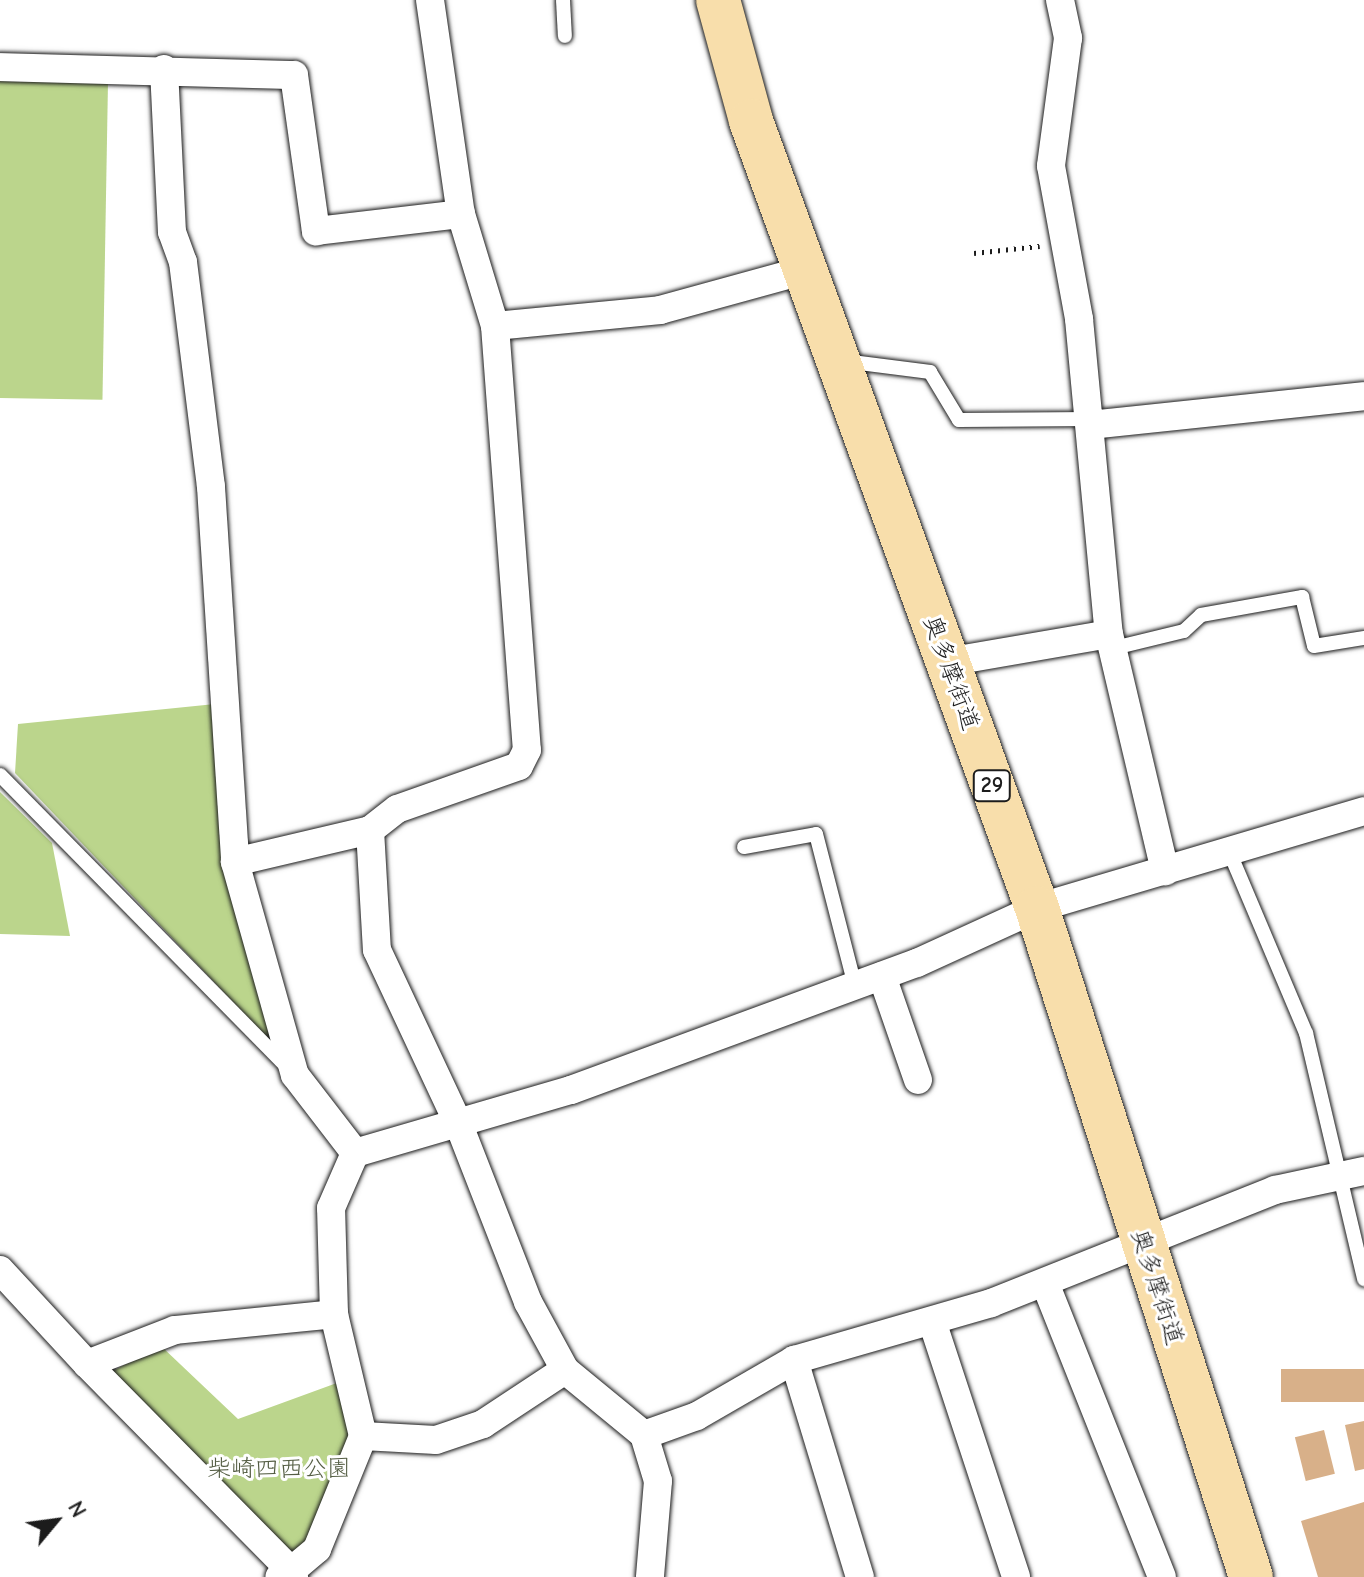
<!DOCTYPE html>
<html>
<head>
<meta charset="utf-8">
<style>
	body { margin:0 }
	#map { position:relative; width:1364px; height:1577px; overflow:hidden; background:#fff; font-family:"Comic Neue","Klee One",sans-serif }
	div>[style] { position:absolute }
	.green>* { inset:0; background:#bbd58c; transform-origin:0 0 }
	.building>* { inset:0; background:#d8b089; transform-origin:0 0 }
	.path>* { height:5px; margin-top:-2.5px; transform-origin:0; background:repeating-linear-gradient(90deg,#1c1c1c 0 2px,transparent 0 8px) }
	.roads { filter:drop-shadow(0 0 2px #1c1c1c) drop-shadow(0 0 2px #1c1c1c) }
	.service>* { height:14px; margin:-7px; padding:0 7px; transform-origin:7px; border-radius:7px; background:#fff }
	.minor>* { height:28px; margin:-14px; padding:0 14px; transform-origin:14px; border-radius:14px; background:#fff }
	.primary>* { height:44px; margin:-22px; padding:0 22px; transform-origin:22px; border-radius:22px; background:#f8deab }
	span { translate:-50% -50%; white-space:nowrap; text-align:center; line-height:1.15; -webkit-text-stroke:6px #fff; paint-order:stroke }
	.shield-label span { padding:2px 6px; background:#fff; border:2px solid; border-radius:6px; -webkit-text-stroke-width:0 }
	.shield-label { font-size:22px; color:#1c1c1c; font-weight:700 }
	.street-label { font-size:24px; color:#1c1c1c }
	.park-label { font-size:24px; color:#545d43 }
	.north { position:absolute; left:16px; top:1481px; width:80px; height:80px; -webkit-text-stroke:6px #fff; paint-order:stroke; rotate:61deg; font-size:22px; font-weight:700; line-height:32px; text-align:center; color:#1c1c1c }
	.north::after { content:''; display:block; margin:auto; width:28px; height:36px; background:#1c1c1c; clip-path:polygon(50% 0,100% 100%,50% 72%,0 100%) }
</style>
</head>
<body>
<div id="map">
	<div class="green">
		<div style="left:0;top:81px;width:108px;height:317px;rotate:1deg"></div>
		<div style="clip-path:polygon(215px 704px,275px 1046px,15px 773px,18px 724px)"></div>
		<div style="clip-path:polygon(0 792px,52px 843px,70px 936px,0 934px)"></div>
		<div style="clip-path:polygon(161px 1346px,238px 1419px,345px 1380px,359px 1428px,312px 1543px,283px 1559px,103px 1376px)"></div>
	</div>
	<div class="building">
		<div style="left:1364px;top:1369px;width:33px;height:83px;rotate:90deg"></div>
		<div style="clip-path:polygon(1364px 1421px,1364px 1469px,1355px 1471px,1345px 1425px)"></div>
		<div style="left:1324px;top:1430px;width:45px;height:30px;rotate:76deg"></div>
		<div style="clip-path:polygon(1364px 1502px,1364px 1577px,1318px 1577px,1301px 1521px)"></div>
	</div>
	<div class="path">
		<div style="left:974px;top:253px;width:66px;rotate:-6.1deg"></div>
	</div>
	<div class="roads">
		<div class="service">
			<div style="left:563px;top:0;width:36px;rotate:87deg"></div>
			<div style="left:844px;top:361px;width:87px;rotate:7.3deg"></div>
			<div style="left:930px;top:372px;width:56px;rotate:58.9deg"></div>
			<div style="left:959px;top:420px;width:132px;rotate:-0.4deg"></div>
			<div style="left:1114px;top:648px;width:72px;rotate:-13.7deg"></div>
			<div style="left:1184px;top:631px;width:23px;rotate:-43deg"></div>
			<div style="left:1201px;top:615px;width:103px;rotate:-10.1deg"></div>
			<div style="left:1302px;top:597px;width:50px;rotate:76.2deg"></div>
			<div style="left:1314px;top:646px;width:51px;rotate:-9.1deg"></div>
			<div style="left:0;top:775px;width:409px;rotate:45.5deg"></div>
			<div style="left:744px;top:847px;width:73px;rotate:-10.2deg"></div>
			<div style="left:816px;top:834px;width:157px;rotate:75.6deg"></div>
			<div style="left:1229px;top:851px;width:198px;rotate:67.1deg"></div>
			<div style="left:1306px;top:1033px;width:253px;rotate:76.7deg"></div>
		</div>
		<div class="minor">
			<div style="left:430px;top:0;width:216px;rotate:81.8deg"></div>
			<div style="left:461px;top:214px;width:117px;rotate:73.1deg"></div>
			<div style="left:495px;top:326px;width:425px;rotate:85.7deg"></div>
			<div style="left:527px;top:750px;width:18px;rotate:117deg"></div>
			<div style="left:519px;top:766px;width:129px;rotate:160.6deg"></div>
			<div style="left:397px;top:809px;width:34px;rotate:142deg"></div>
			<div style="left:370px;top:830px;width:120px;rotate:86.7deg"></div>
			<div style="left:377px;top:950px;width:193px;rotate:64.9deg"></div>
			<div style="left:459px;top:1125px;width:190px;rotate:68.7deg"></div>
			<div style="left:528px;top:1302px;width:77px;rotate:61.4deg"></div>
			<div style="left:565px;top:1370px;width:102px;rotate:39.4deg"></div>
			<div style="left:644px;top:1435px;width:48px;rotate:73.1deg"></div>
			<div style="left:658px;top:1481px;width:96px;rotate:94.8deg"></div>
			<div style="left:1060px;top:0;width:39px;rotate:78deg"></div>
			<div style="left:1068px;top:38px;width:129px;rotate:97.6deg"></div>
			<div style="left:1051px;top:166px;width:156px;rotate:79.6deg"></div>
			<div style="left:1079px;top:319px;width:316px;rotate:84.6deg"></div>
			<div style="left:1109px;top:634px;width:244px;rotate:76.7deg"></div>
			<div style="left:0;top:67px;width:294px;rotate:1.6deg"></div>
			<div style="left:294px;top:75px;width:158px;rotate:82deg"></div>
			<div style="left:316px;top:231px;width:146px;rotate:-6.7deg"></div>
			<div style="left:164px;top:69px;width:163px;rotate:87.2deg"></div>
			<div style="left:172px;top:232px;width:32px;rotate:70deg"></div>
			<div style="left:183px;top:262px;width:227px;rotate:82.9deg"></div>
			<div style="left:211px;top:487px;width:376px;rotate:86.3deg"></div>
			<div style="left:235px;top:862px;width:221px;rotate:74.3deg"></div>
			<div style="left:295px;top:1075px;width:98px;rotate:52.4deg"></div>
			<div style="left:495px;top:326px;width:166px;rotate:-5.5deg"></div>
			<div style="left:660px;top:310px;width:150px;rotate:-15.4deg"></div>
			<div style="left:1091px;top:420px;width:9px;rotate:27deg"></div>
			<div style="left:1099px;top:424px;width:266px;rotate:-6deg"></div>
			<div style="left:947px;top:662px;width:164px;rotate:-9.8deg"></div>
			<div style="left:235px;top:862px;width:139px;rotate:-13.3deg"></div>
			<div style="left:882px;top:976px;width:110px;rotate:70.9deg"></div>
			<div style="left:355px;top:1153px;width:225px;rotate:-16.3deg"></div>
			<div style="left:571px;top:1090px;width:369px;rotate:-20.2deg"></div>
			<div style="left:917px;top:963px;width:132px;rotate:-24.6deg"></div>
			<div style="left:1037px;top:908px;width:341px;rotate:-16.5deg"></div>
			<div style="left:0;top:1270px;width:128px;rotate:47.2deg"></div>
			<div style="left:87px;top:1364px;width:94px;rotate:-21.1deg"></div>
			<div style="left:175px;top:1330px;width:160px;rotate:-5.7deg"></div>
			<div style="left:1045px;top:1283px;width:316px;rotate:68.3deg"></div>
			<div style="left:932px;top:1321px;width:269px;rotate:71.8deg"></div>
			<div style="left:794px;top:1360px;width:227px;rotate:73.1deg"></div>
			<div style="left:87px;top:1364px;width:291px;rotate:45.4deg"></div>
			<div style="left:291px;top:1571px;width:13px;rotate:153deg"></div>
			<div style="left:644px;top:1435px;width:56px;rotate:-19.7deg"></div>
			<div style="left:697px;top:1416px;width:112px;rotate:-30deg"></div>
			<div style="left:794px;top:1360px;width:205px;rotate:-16.1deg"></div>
			<div style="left:991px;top:1303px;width:306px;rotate:-21.7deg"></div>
			<div style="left:1275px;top:1190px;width:91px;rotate:-12.1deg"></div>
			<div style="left:363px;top:1436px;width:73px;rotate:3.1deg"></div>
			<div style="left:436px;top:1440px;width:50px;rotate:-18.8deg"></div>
			<div style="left:483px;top:1424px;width:98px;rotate:-33.4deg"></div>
			<div style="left:294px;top:1577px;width:7px;rotate:-117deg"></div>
			<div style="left:291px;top:1571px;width:34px;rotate:-40deg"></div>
			<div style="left:317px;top:1549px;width:122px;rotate:-67.8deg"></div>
			<div style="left:363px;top:1436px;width:125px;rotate:-103.4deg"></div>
			<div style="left:334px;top:1314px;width:106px;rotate:-91.6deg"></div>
			<div style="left:331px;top:1208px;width:60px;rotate:-66.4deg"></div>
		</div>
		<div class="primary">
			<div style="left:718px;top:0;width:125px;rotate:74.7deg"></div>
			<div style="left:751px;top:121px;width:837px;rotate:70.03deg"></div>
			<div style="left:1037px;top:908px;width:702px;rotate:72.26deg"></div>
		</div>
	</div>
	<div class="shield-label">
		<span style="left:992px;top:786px">29</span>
	</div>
	<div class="street-label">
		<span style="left:951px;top:673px;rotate:70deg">奥多摩街道</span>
		<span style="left:1157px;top:1287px;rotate:72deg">奥多摩街道</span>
	</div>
	<div class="park-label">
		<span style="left:279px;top:1469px">柴崎四西公園</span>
	</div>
	<div class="north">N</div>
</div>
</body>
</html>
